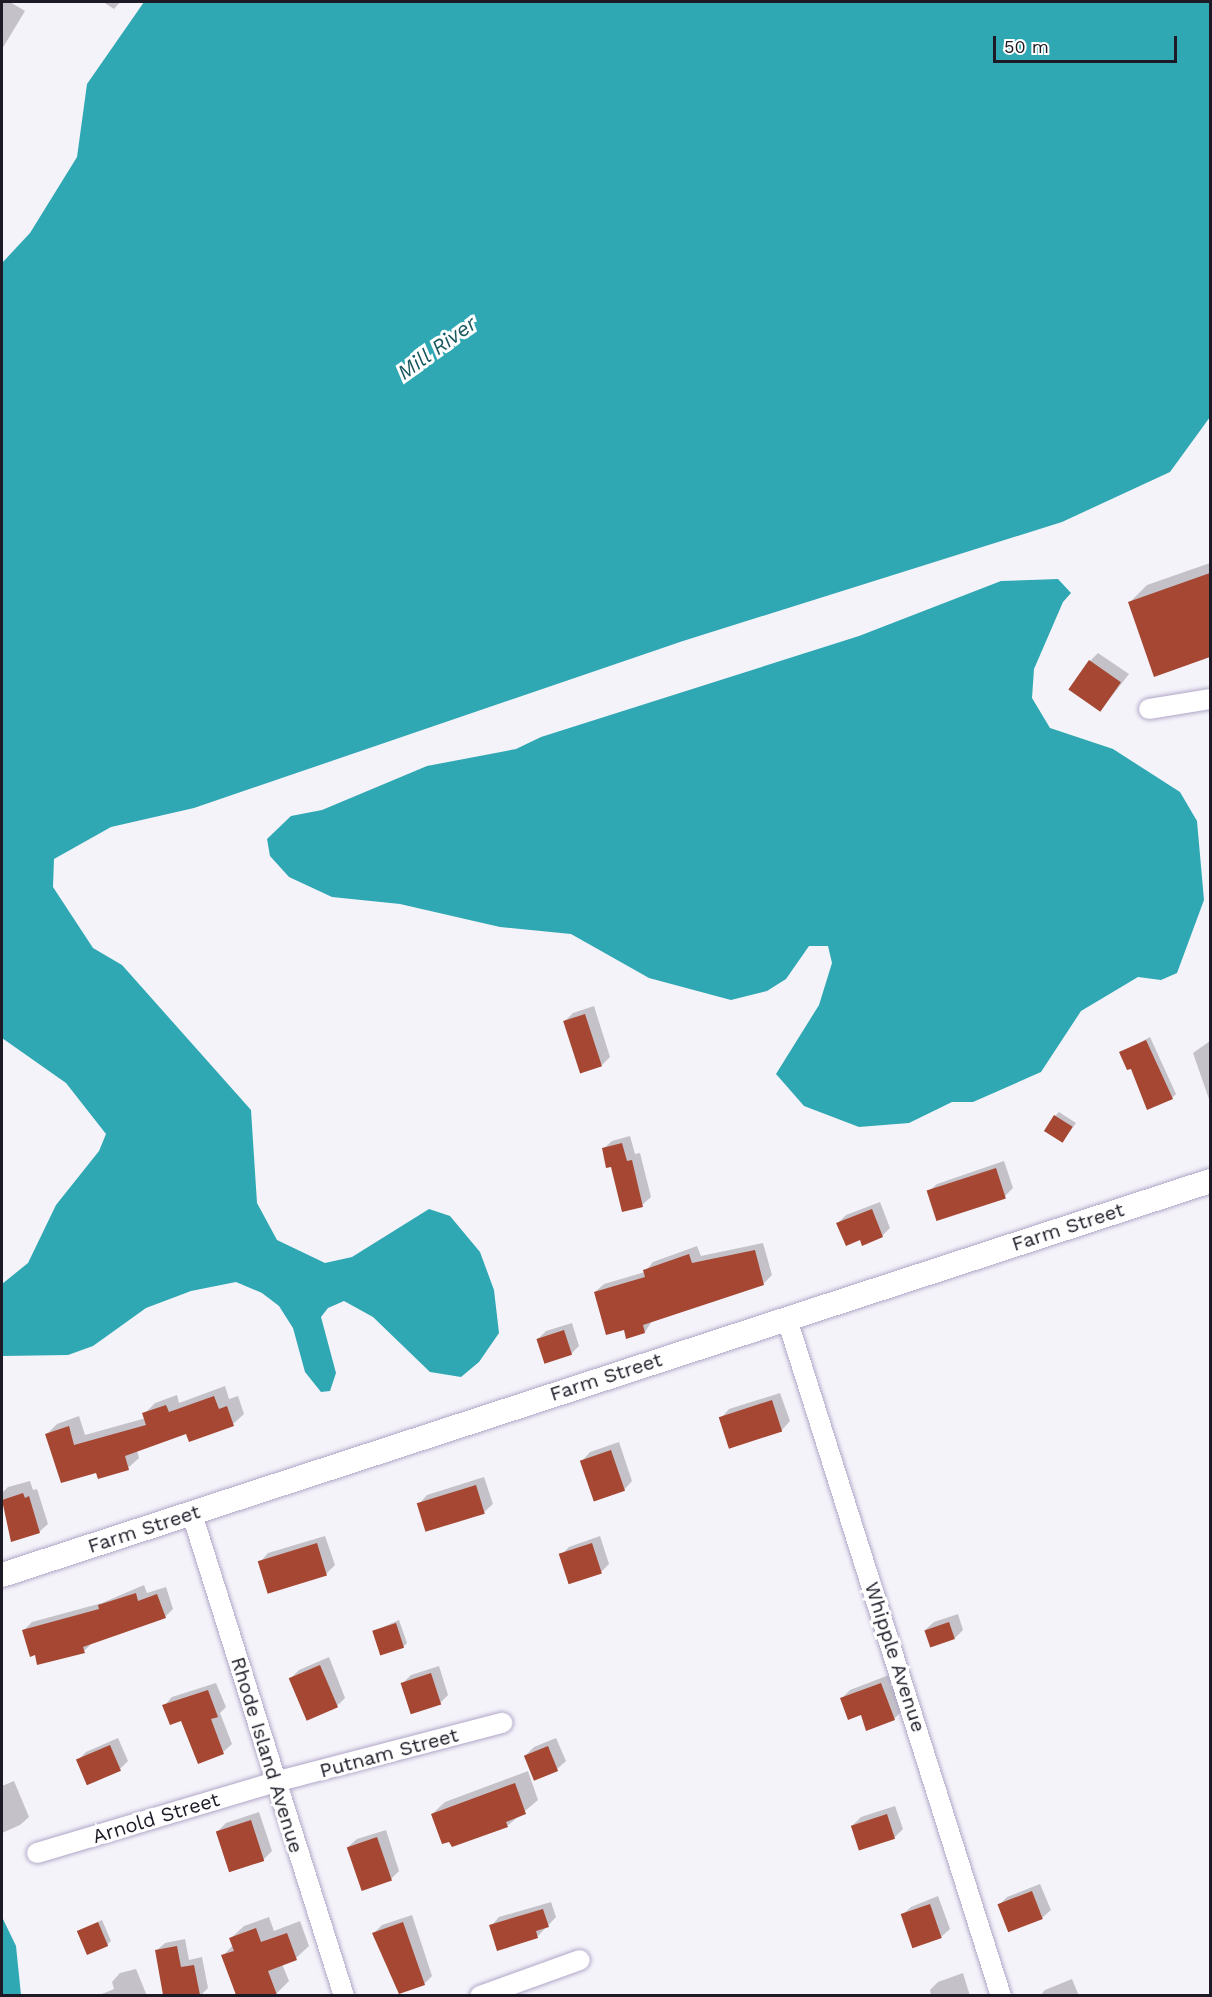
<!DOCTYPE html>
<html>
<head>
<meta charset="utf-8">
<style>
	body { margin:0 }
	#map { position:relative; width:1212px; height:1997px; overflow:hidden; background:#f5f3fa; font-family:"Work Sans",sans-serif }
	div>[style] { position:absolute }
	.water>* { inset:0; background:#2fa8b4 }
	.shadow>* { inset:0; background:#0003 }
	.building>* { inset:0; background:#a54732; transform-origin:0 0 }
	.roads { filter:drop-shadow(0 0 2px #b0a6c7) drop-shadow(0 0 2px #b0a6c7) }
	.minor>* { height:20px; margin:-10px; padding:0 10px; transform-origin:10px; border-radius:10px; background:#fff }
	.tertiary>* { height:24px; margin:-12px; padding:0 12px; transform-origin:12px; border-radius:12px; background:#fff }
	span { translate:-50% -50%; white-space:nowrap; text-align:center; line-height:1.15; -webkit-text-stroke:6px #fff; paint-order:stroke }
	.street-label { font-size:20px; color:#1d1925 }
	.water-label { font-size:21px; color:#17575e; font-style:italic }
	.frame { position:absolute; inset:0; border:3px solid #1d1925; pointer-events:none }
	.scale { position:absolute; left:993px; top:36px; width:184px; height:27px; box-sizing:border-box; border:3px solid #1d1925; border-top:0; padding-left:8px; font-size:18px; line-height:21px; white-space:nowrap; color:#1d1925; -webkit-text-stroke:4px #fff; paint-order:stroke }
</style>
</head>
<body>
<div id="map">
	<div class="water">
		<div style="clip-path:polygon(144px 2px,1210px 2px,1210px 417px,1170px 472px,1062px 522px,683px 641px,194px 808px,111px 827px,54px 859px,53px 887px,93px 948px,122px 965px,251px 1110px,257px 1203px,277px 1240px,325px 1263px,352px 1257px,429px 1209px,450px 1216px,480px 1252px,494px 1290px,499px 1333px,479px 1362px,461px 1377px,430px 1372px,373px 1317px,344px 1301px,328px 1308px,321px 1317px,336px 1373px,330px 1391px,321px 1392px,305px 1372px,293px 1328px,279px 1306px,262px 1293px,236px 1282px,191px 1291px,146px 1308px,93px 1346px,68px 1355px,2px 1356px,2px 1284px,28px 1263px,56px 1205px,99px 1151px,106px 1134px,66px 1083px,2px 1038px,2px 263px,30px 233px,77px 157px,87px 84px)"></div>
		<div style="clip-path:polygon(1058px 579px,1071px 593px,1063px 602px,1034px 669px,1032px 698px,1050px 728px,1113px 749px,1180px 792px,1197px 821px,1204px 900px,1177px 973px,1161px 980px,1138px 977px,1081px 1011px,1041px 1072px,973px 1102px,952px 1102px,909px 1123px,859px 1127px,804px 1106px,776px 1074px,819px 1005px,832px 963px,828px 946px,809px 946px,786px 979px,767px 991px,731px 1000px,649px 978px,571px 934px,500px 927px,400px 904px,332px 897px,289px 877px,270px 856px,267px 839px,291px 816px,322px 810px,427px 766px,516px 749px,541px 737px,859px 636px,1001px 581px)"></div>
		<div style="clip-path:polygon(2px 1917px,16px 1946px,21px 1995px,2px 1995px)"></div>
	</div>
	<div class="shadow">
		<div style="clip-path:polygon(2px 2px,10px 2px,25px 11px,2px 49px)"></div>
		<div style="clip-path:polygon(103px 2px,120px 2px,114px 9px)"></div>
		<div style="clip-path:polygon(1210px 563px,1210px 655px,1155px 675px,1130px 602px,1147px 585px)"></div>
		<div style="clip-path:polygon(1098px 653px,1129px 674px,1101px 710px,1090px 661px)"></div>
		<div style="clip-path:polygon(594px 1006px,610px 1057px,602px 1065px,564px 1022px,573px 1013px)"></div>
		<div style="clip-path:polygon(1150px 1037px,1176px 1094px,1172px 1098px,1132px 1067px,1121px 1053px)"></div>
		<div style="clip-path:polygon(1210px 1041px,1210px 1102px,1193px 1053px)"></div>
		<div style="clip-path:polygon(1059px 1112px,1076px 1123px,1063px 1141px,1055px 1116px)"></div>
		<div style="clip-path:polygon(630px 1136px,635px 1154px,640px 1153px,651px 1197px,642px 1205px,603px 1149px,612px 1141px)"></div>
		<div style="clip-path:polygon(1004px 1161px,1013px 1188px,1005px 1196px,928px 1192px,937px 1184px)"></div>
		<div style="clip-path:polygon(880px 1202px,890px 1228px,882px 1236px,861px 1238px,838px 1223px,846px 1215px)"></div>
		<div style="clip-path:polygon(763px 1243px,772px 1275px,763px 1284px,652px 1321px,645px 1332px,627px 1337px,625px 1328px,595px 1292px,604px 1284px,645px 1272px,653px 1262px,697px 1246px,701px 1256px)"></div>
		<div style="clip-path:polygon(572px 1323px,579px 1346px,571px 1354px,538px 1339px,546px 1331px)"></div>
		<div style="clip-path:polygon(225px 1386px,229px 1399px,238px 1396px,244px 1414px,233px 1424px,187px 1432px,137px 1450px,139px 1458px,128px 1468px,97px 1471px,47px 1434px,57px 1424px,79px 1416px,85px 1435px,146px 1418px,144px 1414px,155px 1403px,177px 1395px,179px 1403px)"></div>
		<div style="clip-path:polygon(780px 1393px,790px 1421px,782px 1430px,721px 1418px,729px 1409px)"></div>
		<div style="clip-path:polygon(619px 1442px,632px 1481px,624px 1490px,582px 1461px,590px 1452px)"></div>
		<div style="clip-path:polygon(484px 1477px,493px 1504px,484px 1512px,419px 1504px,427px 1495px)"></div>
		<div style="clip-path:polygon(30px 1481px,33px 1490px,37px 1489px,48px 1524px,39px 1532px,12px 1540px,2px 1493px,8px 1487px)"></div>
		<div style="clip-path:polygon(325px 1536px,335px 1565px,326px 1574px,260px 1562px,268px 1553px)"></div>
		<div style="clip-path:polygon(600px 1536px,609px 1564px,601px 1572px,561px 1555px,569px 1547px)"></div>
		<div style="clip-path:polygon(144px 1585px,147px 1593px,166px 1587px,173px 1609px,165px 1617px,93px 1642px,84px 1651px,36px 1653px,24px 1630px,32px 1622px,102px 1603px)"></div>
		<div style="clip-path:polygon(958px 1614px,963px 1630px,955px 1638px,925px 1630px,934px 1622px)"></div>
		<div style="clip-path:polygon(399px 1620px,407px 1643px,403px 1647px,374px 1631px)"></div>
		<div style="clip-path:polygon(329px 1657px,345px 1698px,337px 1706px,291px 1678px,299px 1670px)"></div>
		<div style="clip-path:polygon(439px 1666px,448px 1695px,440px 1703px,403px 1683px,411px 1675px)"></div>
		<div style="clip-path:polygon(889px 1675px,902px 1711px,894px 1719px,842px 1698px,850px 1690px)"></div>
		<div style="clip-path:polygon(216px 1683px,226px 1707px,220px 1713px,232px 1744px,223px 1752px,164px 1706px,172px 1697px)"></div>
		<div style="clip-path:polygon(118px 1738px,128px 1761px,120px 1769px,78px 1760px,86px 1752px)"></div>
		<div style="clip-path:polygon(556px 1738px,566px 1761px,557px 1769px,535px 1779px,525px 1756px,534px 1747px)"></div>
		<div style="clip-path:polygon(528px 1771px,538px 1800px,507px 1826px,432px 1814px,445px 1802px)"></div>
		<div style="clip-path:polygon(14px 1781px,29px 1817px,20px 1825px,2px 1833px,2px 1786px)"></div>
		<div style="clip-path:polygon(895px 1806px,903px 1829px,894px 1838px,853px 1825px,861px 1817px)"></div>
		<div style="clip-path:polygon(259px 1812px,272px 1851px,263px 1860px,218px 1831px,226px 1823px)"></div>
		<div style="clip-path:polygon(386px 1830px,399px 1871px,391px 1879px,348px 1847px,357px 1839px)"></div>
		<div style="clip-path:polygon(1040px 1884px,1051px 1910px,1042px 1918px,999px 1905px,1007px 1897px)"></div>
		<div style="clip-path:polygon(938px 1896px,950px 1929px,941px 1937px,902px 1915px,911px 1907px)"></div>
		<div style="clip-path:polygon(551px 1902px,556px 1917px,537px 1937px,491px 1926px,499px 1917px)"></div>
		<div style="clip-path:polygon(412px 1915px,432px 1976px,424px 1984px,374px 1933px,382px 1925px)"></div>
		<div style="clip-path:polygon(269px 1917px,274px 1931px,300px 1921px,309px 1946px,296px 1958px,282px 1964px,289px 1981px,276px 1994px,237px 1996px,223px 1956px,233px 1945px,231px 1938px,244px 1926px)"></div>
		<div style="clip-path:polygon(102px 1920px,111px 1941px,107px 1945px,79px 1931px)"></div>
		<div style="clip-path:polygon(185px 1939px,189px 1960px,202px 1957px,208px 1988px,200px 1996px,164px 1996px,156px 1951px,165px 1943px)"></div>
		<div style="clip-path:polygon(136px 1969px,147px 1996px,97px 1996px,114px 1989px,112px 1982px,120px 1973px)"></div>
		<div style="clip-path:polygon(963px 1973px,970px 1996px,931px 1996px,930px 1990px,938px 1982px)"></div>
		<div style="clip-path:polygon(1072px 1979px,1079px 1996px,1040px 1996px,1045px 1990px)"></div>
	</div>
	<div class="building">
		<div style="clip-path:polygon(1210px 573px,1210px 657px,1154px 677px,1128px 602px)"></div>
		<div style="left:1089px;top:660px;width:39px;height:36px;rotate:35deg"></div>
		<div style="left:585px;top:1014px;width:55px;height:23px;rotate:72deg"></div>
		<div style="clip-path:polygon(1146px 1040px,1173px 1099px,1147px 1110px,1131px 1069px,1127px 1070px,1119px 1052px)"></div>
		<div style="left:1054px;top:1115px;width:22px;height:19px;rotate:32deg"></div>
		<div style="clip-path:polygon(622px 1143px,627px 1161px,632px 1160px,643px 1207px,622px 1212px,611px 1167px,606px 1168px,602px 1148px)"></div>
		<div style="left:996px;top:1168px;width:32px;height:73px;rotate:72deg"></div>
		<div style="clip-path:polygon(872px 1209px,883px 1237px,862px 1246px,860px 1240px,846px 1246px,836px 1223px)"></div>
		<div style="clip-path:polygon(755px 1250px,764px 1285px,643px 1325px,645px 1333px,626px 1339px,624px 1330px,606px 1335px,594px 1292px,645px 1277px,643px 1270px,689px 1254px,692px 1263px)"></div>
		<div style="left:564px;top:1330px;width:26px;height:29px;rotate:72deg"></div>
		<div style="clip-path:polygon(214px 1396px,219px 1409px,227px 1406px,234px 1426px,189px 1442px,186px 1434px,125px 1456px,129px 1470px,98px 1479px,96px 1473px,61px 1483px,45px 1434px,69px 1426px,74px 1445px,146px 1425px,142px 1413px,166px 1405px,169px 1412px)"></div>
		<div style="left:772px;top:1400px;width:33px;height:56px;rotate:72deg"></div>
		<div style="left:611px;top:1450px;width:43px;height:33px;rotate:71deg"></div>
		<div style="left:476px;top:1485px;width:30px;height:62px;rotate:73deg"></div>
		<div style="clip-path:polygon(23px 1493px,25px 1498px,29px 1496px,40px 1533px,11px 1542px,2px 1500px)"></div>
		<div style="left:317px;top:1543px;width:34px;height:62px;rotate:73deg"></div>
		<div style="left:592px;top:1543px;width:32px;height:35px;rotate:72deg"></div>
		<div style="clip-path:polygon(136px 1593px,138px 1601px,157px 1594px,166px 1618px,83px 1647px,85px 1653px,37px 1665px,35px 1655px,30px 1657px,22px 1630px,99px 1609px,98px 1605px)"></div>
		<div style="left:949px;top:1622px;width:18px;height:26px;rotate:71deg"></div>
		<div style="left:396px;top:1623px;width:26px;height:25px;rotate:72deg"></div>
		<div style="left:320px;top:1665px;width:46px;height:34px;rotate:67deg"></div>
		<div style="left:431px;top:1673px;width:33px;height:32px;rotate:72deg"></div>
		<div style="clip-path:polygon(881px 1683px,895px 1720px,866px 1731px,861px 1715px,848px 1720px,840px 1698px)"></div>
		<div style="clip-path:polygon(208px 1690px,218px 1717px,211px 1719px,224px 1754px,198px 1764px,181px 1721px,170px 1725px,162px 1705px)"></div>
		<div style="left:110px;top:1745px;width:28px;height:37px;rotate:67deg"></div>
		<div style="left:548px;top:1746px;width:27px;height:26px;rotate:68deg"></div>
		<div style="clip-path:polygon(515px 1783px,526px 1814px,506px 1822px,508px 1827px,452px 1847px,449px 1842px,442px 1844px,431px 1814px)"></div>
		<div style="left:887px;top:1814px;width:26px;height:38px;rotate:72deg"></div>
		<div style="left:251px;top:1820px;width:43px;height:37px;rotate:72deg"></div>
		<div style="left:377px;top:1837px;width:46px;height:32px;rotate:71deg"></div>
		<div style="left:1032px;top:1891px;width:30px;height:37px;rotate:69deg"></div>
		<div style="left:930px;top:1904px;width:36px;height:31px;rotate:71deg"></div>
		<div style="clip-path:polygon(543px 1909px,549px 1927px,536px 1931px,538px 1938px,497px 1951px,489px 1925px)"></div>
		<div style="left:98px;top:1922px;width:26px;height:23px;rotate:67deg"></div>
		<div style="clip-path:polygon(403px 1922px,425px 1985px,399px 1994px,372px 1933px)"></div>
		<div style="clip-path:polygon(256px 1928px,261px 1942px,287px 1933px,297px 1960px,268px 1971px,277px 1995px,236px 1995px,221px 1955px,234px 1951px,229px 1938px)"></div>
		<div style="clip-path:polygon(177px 1946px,181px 1967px,194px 1965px,200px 1995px,163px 1995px,155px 1950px)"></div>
	</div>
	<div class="roads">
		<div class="minor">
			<div style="left:1149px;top:709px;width:62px;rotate:-9.3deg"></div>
			<div style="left:787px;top:1319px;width:710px;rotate:72.46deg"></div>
			<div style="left:192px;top:1514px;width:505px;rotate:72.5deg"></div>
			<div style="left:37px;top:1853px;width:248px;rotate:-16.6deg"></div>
			<div style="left:275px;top:1782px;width:235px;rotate:-14.6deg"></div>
			<div style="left:480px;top:1996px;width:106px;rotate:-19.8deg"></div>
		</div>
		<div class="tertiary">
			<div style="left:2px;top:1575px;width:1271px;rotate:-18.06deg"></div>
		</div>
	</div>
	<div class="street-label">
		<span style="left:1068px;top:1227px;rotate:-18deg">Farm Street</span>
		<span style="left:606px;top:1377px;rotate:-18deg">Farm Street</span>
		<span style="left:144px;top:1529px;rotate:-18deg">Farm Street</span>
		<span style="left:895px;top:1657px;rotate:72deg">Whipple Avenue</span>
		<span style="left:389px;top:1753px;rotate:-15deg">Putnam Street</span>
		<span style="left:267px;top:1755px;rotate:73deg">Rhode Island Avenue</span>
		<span style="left:156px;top:1818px;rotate:-17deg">Arnold Street</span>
	</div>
	<div class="water-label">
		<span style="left:437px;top:348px;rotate:-36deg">Mill River</span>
	</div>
	<div class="frame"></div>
	<div class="scale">50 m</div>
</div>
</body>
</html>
